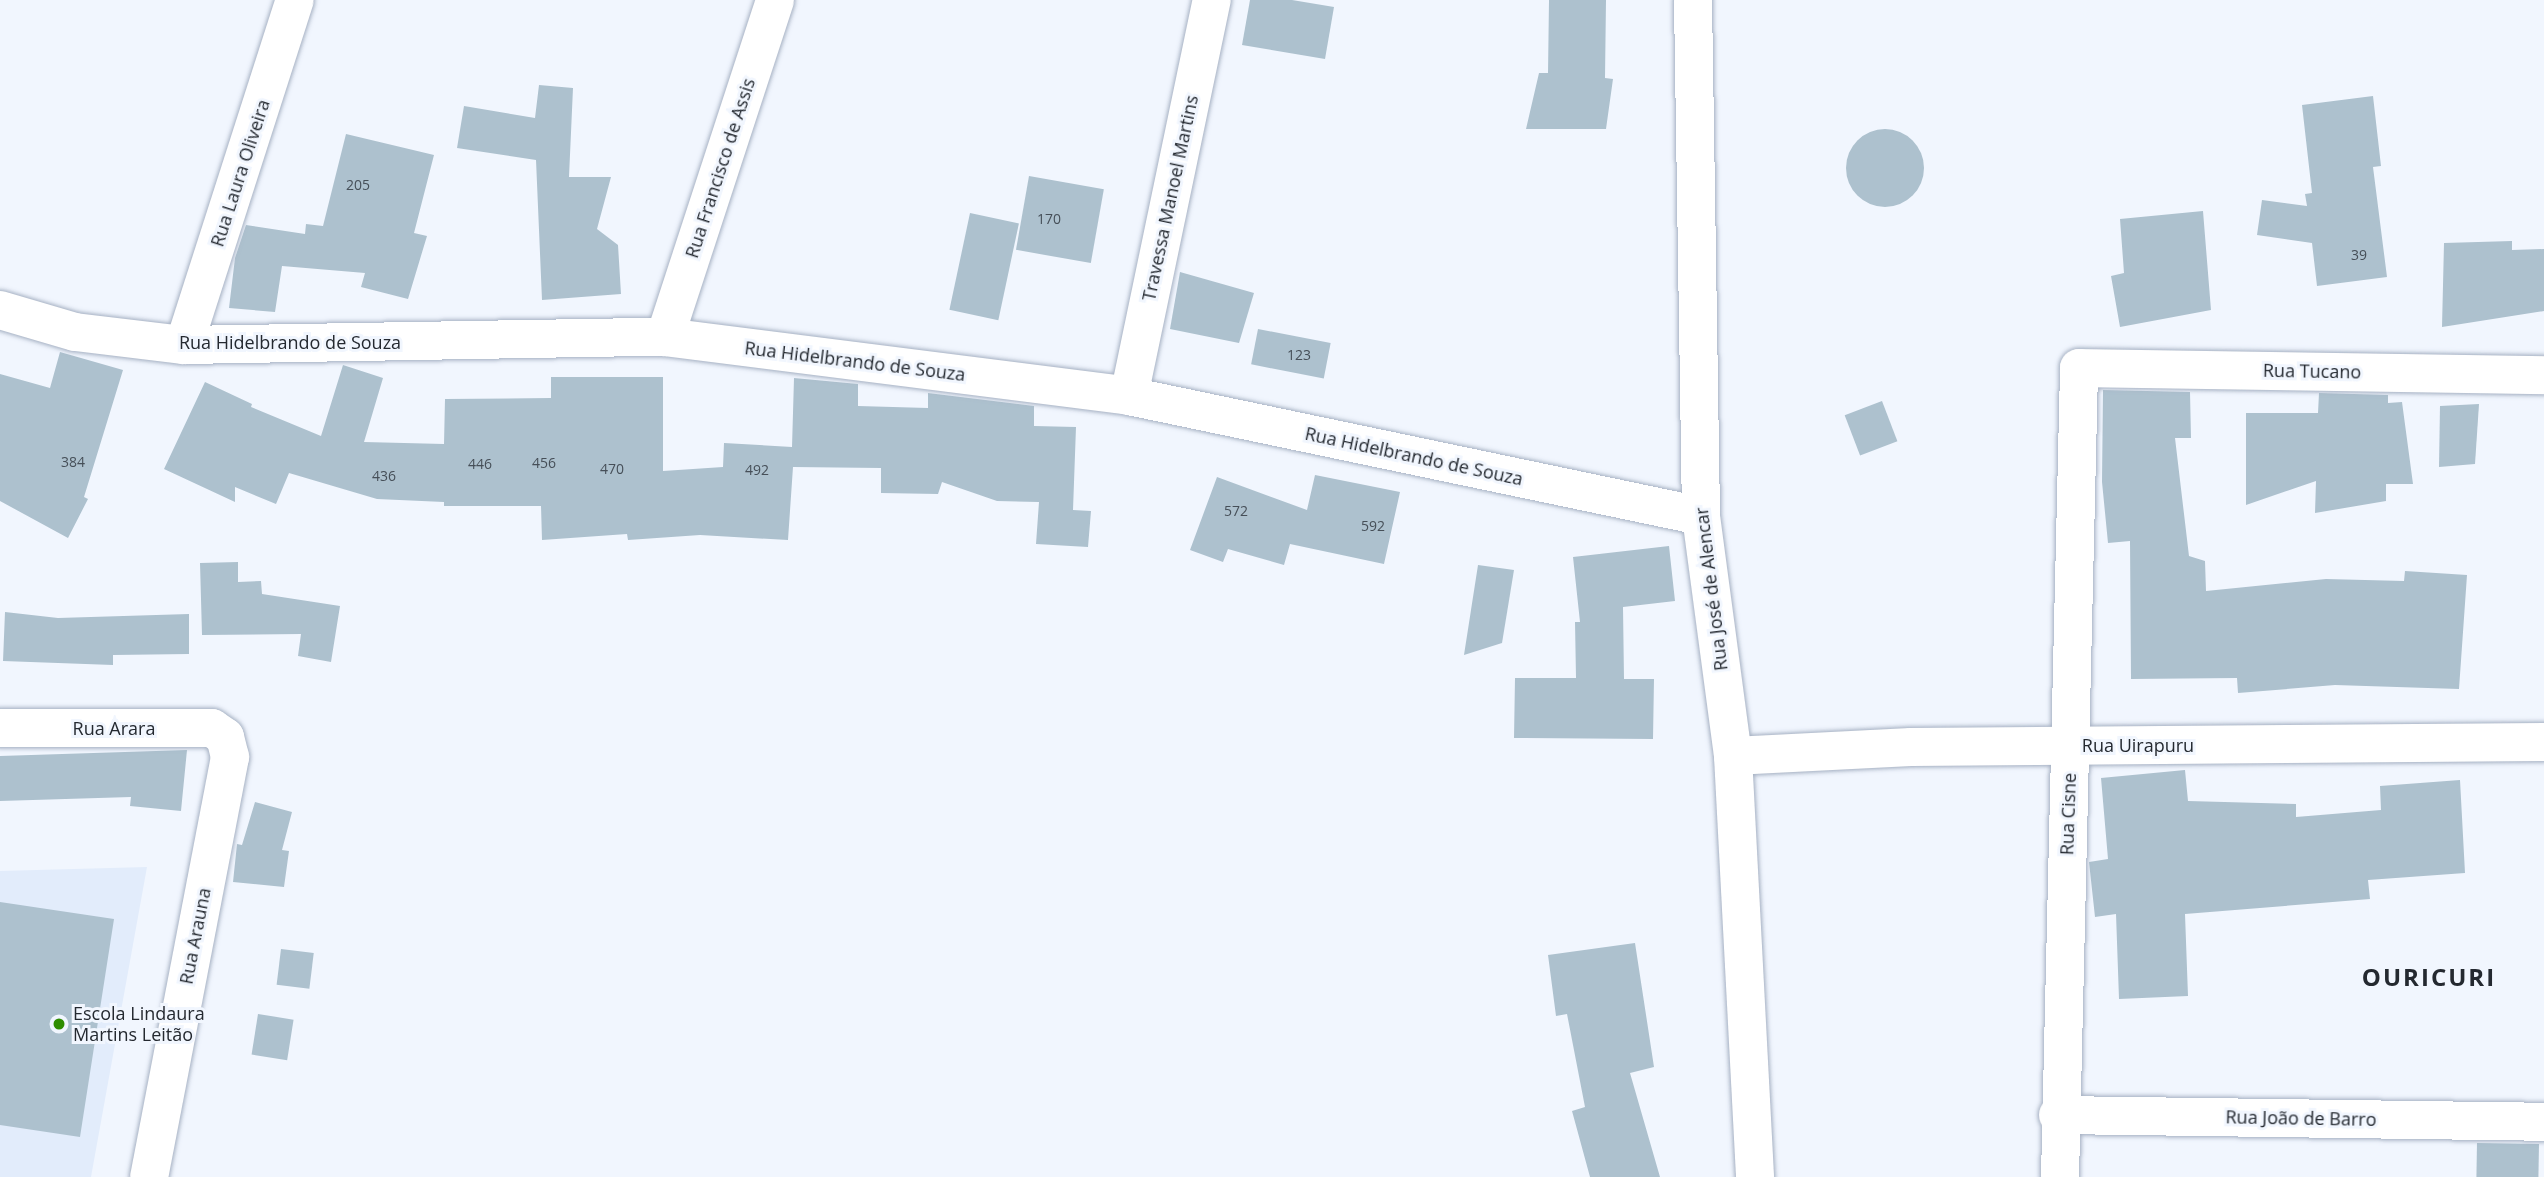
<!DOCTYPE html>
<html>
<head>
<meta charset="utf-8">
<style>
	body { margin:0 }
	#map { position:relative; width:2544px; height:1177px; overflow:hidden; background:#f1f6fe; font-family:"Open Sans",sans-serif }
	div>[style] { position:absolute }
	.built>* { inset:0; background:#e2ecfb }
	.building>* { inset:0; background:#adc1ce; transform-origin:0 0 }
	.round { border-radius:50% }
	.roads { filter:drop-shadow(0 0 2px #a6b1c3) drop-shadow(0 0 2px #a6b1c3) }
	.minor>* { height:38px; margin:-19px; padding:0 19px; transform-origin:19px; border-radius:19px; background:#fff }
	.dots>* { width:19px; height:19px; translate:-50% -50%; box-sizing:border-box; border:4px solid #f1f6fe; border-radius:50% }
	span { translate:-50% -50%; white-space:nowrap; text-align:center; line-height:1.15; -webkit-text-stroke:6px #f1f6fe; paint-order:stroke }
	.number-label { font-size:14px; color:#464f58 }
	.number-label span { -webkit-text-stroke-width:0 }
	.street-label { font-size:18px; color:#242930 }
	.poi-label { font-size:18px; color:#242930 }
	.left { translate:0 -50%; text-align:left }
	.district-label { font-size:24px; color:#242930; font-weight:700; letter-spacing:2px }
</style>
</head>
<body>
<div id="map">
	<div class="built">
		<div style="clip-path:polygon(147px 867px,91px 1177px,0 1177px,0 871px)"></div>
	</div>
	<div class="building">
		<div style="clip-path:polygon(1250px 0,1292px 0,1334px 7px,1325px 59px,1242px 45px)"></div>
		<div style="clip-path:polygon(1549px 0,1606px 0,1605px 78px,1613px 79px,1606px 129px,1526px 129px,1539px 73px,1548px 73px)"></div>
		<div style="clip-path:polygon(539px 85px,573px 88px,569px 177px,611px 177px,597px 229px,618px 245px,621px 294px,542px 300px,536px 160px,457px 148px,464px 106px,535px 118px)"></div>
		<div style="clip-path:polygon(2373px 96px,2381px 166px,2373px 167px,2387px 277px,2317px 286px,2312px 243px,2257px 235px,2262px 200px,2307px 206px,2305px 194px,2312px 193px,2302px 105px)"></div>
		<div class="round" style="left:1846px;top:129px;width:78px;height:78px"></div>
		<div style="clip-path:polygon(346px 134px,434px 155px,414px 233px,427px 236px,408px 299px,361px 287px,365px 273px,282px 266px,275px 312px,229px 308px,235px 258px,246px 225px,305px 234px,306px 224px,323px 226px)"></div>
		<div style="left:1029px;top:176px;width:76px;height:75px;rotate:10deg"></div>
		<div style="clip-path:polygon(2203px 211px,2211px 310px,2120px 327px,2111px 276px,2124px 273px,2120px 219px)"></div>
		<div style="left:970px;top:213px;width:50px;height:99px;rotate:12deg"></div>
		<div style="clip-path:polygon(2512px 241px,2512px 250px,2544px 249px,2544px 311px,2442px 327px,2444px 243px)"></div>
		<div style="clip-path:polygon(1180px 272px,1254px 293px,1239px 343px,1170px 329px)"></div>
		<div style="left:1258px;top:329px;width:74px;height:36px;rotate:11deg"></div>
		<div style="clip-path:polygon(60px 352px,123px 370px,84px 497px,88px 499px,68px 538px,0 501px,0 374px,50px 388px)"></div>
		<div style="clip-path:polygon(343px 365px,383px 378px,364px 442px,444px 444px,445px 399px,551px 398px,551px 377px,663px 377px,663px 471px,723px 467px,724px 443px,792px 447px,794px 378px,858px 384px,858px 406px,928px 408px,928px 393px,1034px 406px,1034px 426px,1076px 427px,1073px 510px,1091px 511px,1088px 547px,1036px 544px,1039px 502px,997px 501px,942px 482px,938px 494px,881px 493px,881px 468px,793px 467px,788px 540px,700px 535px,628px 540px,627px 534px,542px 540px,541px 506px,444px 506px,444px 502px,377px 499px,289px 473px,276px 504px,235px 487px,235px 502px,164px 469px,205px 382px,252px 404px,251px 407px,321px 436px)"></div>
		<div style="clip-path:polygon(2103px 390px,2190px 392px,2191px 438px,2175px 438px,2189px 556px,2205px 561px,2206px 591px,2326px 579px,2404px 581px,2405px 571px,2467px 575px,2459px 689px,2335px 685px,2238px 693px,2237px 678px,2131px 679px,2130px 541px,2108px 543px,2102px 482px)"></div>
		<div style="clip-path:polygon(2319px 393px,2388px 395px,2388px 403px,2402px 402px,2413px 484px,2386px 484px,2386px 501px,2315px 513px,2316px 481px,2246px 505px,2246px 413px,2318px 413px)"></div>
		<div style="left:1882px;top:401px;width:43px;height:40px;rotate:69deg"></div>
		<div style="clip-path:polygon(2479px 404px,2475px 464px,2439px 467px,2440px 406px)"></div>
		<div style="clip-path:polygon(1315px 475px,1400px 492px,1384px 564px,1290px 544px,1284px 565px,1228px 549px,1223px 562px,1190px 550px,1217px 477px,1307px 510px)"></div>
		<div style="clip-path:polygon(1669px 546px,1675px 601px,1623px 607px,1624px 679px,1654px 679px,1653px 739px,1514px 738px,1515px 678px,1576px 678px,1575px 622px,1580px 622px,1573px 557px)"></div>
		<div style="clip-path:polygon(238px 562px,238px 582px,261px 581px,262px 594px,340px 606px,331px 662px,298px 656px,301px 634px,202px 635px,200px 563px)"></div>
		<div style="clip-path:polygon(1478px 565px,1514px 570px,1502px 643px,1464px 655px)"></div>
		<div style="clip-path:polygon(5px 612px,58px 618px,189px 614px,189px 654px,113px 655px,113px 665px,3px 661px)"></div>
		<div style="clip-path:polygon(187px 750px,181px 811px,130px 806px,131px 797px,0 801px,0 756px)"></div>
		<div style="clip-path:polygon(2185px 770px,2188px 801px,2296px 804px,2296px 817px,2381px 810px,2380px 786px,2460px 780px,2465px 873px,2368px 880px,2370px 899px,2185px 914px,2188px 996px,2119px 999px,2116px 914px,2095px 917px,2089px 862px,2108px 859px,2101px 778px)"></div>
		<div style="clip-path:polygon(255px 802px,292px 812px,282px 850px,289px 851px,284px 887px,233px 882px,237px 844px,242px 845px)"></div>
		<div style="clip-path:polygon(0 902px,114px 919px,80px 1137px,0 1125px)"></div>
		<div style="clip-path:polygon(1635px 943px,1654px 1067px,1630px 1073px,1660px 1177px,1590px 1177px,1572px 1111px,1585px 1107px,1567px 1014px,1556px 1016px,1548px 955px)"></div>
		<div style="left:281px;top:949px;width:33px;height:36px;rotate:7deg"></div>
		<div style="left:258px;top:1014px;width:36px;height:41px;rotate:9deg"></div>
		<div style="left:2477px;top:1143px;width:62px;height:34px;rotate:1deg"></div>
	</div>
	<div class="roads">
		<div class="minor">
			<div style="left:1693px;top:0;width:516px;rotate:89.11deg"></div>
			<div style="left:1701px;top:516px;width:242px;rotate:82.4deg"></div>
			<div style="left:1733px;top:756px;width:422px;rotate:87deg"></div>
			<div style="left:0;top:310px;width:78px;rotate:16.3deg"></div>
			<div style="left:75px;top:332px;width:110px;rotate:6.8deg"></div>
			<div style="left:184px;top:345px;width:481px;rotate:-1deg"></div>
			<div style="left:665px;top:337px;width:468px;rotate:7.2deg"></div>
			<div style="left:1129px;top:396px;width:584px;rotate:11.85deg"></div>
			<div style="left:665px;top:337px;width:354px;rotate:-71.9deg"></div>
			<div style="left:184px;top:345px;width:362px;rotate:-72.2deg"></div>
			<div style="left:1129px;top:396px;width:405px;rotate:-78.2deg"></div>
			<div style="left:0;top:728px;width:212px"></div>
			<div style="left:212px;top:728px;width:16px;rotate:35deg"></div>
			<div style="left:225px;top:737px;width:21px;rotate:76deg"></div>
			<div style="left:230px;top:757px;width:428px;rotate:100.9deg"></div>
			<div style="left:1733px;top:756px;width:178px;rotate:-2.9deg"></div>
			<div style="left:1911px;top:747px;width:633px;rotate:-0.45deg"></div>
			<div style="left:2058px;top:1115px;width:486px;rotate:0.8deg"></div>
			<div style="left:2060px;top:1177px;width:809px;rotate:-88.65deg"></div>
			<div style="left:2079px;top:368px;width:465px;rotate:0.9deg"></div>
		</div>
	</div>
	<div class="dots">
		<div style="left:59px;top:1024px;background:#2f8d00"></div>
	</div>
	<div class="number-label">
		<span style="left:358px;top:185px">205</span>
		<span style="left:1049px;top:219px">170</span>
		<span style="left:2359px;top:255px">39</span>
		<span style="left:1299px;top:355px">123</span>
		<span style="left:73px;top:462px">384</span>
		<span style="left:544px;top:463px">456</span>
		<span style="left:480px;top:464px">446</span>
		<span style="left:612px;top:469px">470</span>
		<span style="left:757px;top:470px">492</span>
		<span style="left:384px;top:476px">436</span>
		<span style="left:1236px;top:511px">572</span>
		<span style="left:1373px;top:526px">592</span>
	</div>
	<div class="street-label">
		<span style="left:720px;top:168px;rotate:-72deg">Rua Francisco de Assis</span>
		<span style="left:240px;top:173px;rotate:-72deg">Rua Laura Oliveira</span>
		<span style="left:1170px;top:198px;rotate:-78deg">Travessa Manoel Martins</span>
		<span style="left:290px;top:342px">Rua Hidelbrando de Souza</span>
		<span style="left:855px;top:361px;rotate:7deg">Rua Hidelbrando de Souza</span>
		<span style="left:2312px;top:371px;rotate:1deg">Rua Tucano</span>
		<span style="left:1414px;top:456px;rotate:12deg">Rua Hidelbrando de Souza</span>
		<span style="left:1711px;top:589px;rotate:-97deg">Rua José de Alencar</span>
		<span style="left:114px;top:728px">Rua Arara</span>
		<span style="left:2138px;top:745px">Rua Uirapuru</span>
		<span style="left:2068px;top:814px;rotate:-88deg">Rua Cisne</span>
		<span style="left:195px;top:936px;rotate:-79deg">Rua Arauna</span>
		<span style="left:2301px;top:1118px;rotate:1deg">Rua João de Barro</span>
	</div>
	<div class="poi-label">
		<span class="left" style="left:73px;top:1024px">Escola Lindaura<br>Martins Leitão</span>
	</div>
	<div class="district-label">
		<span style="left:2429px;top:977px">OURICURI</span>
	</div>
</div>
</body>
</html>
